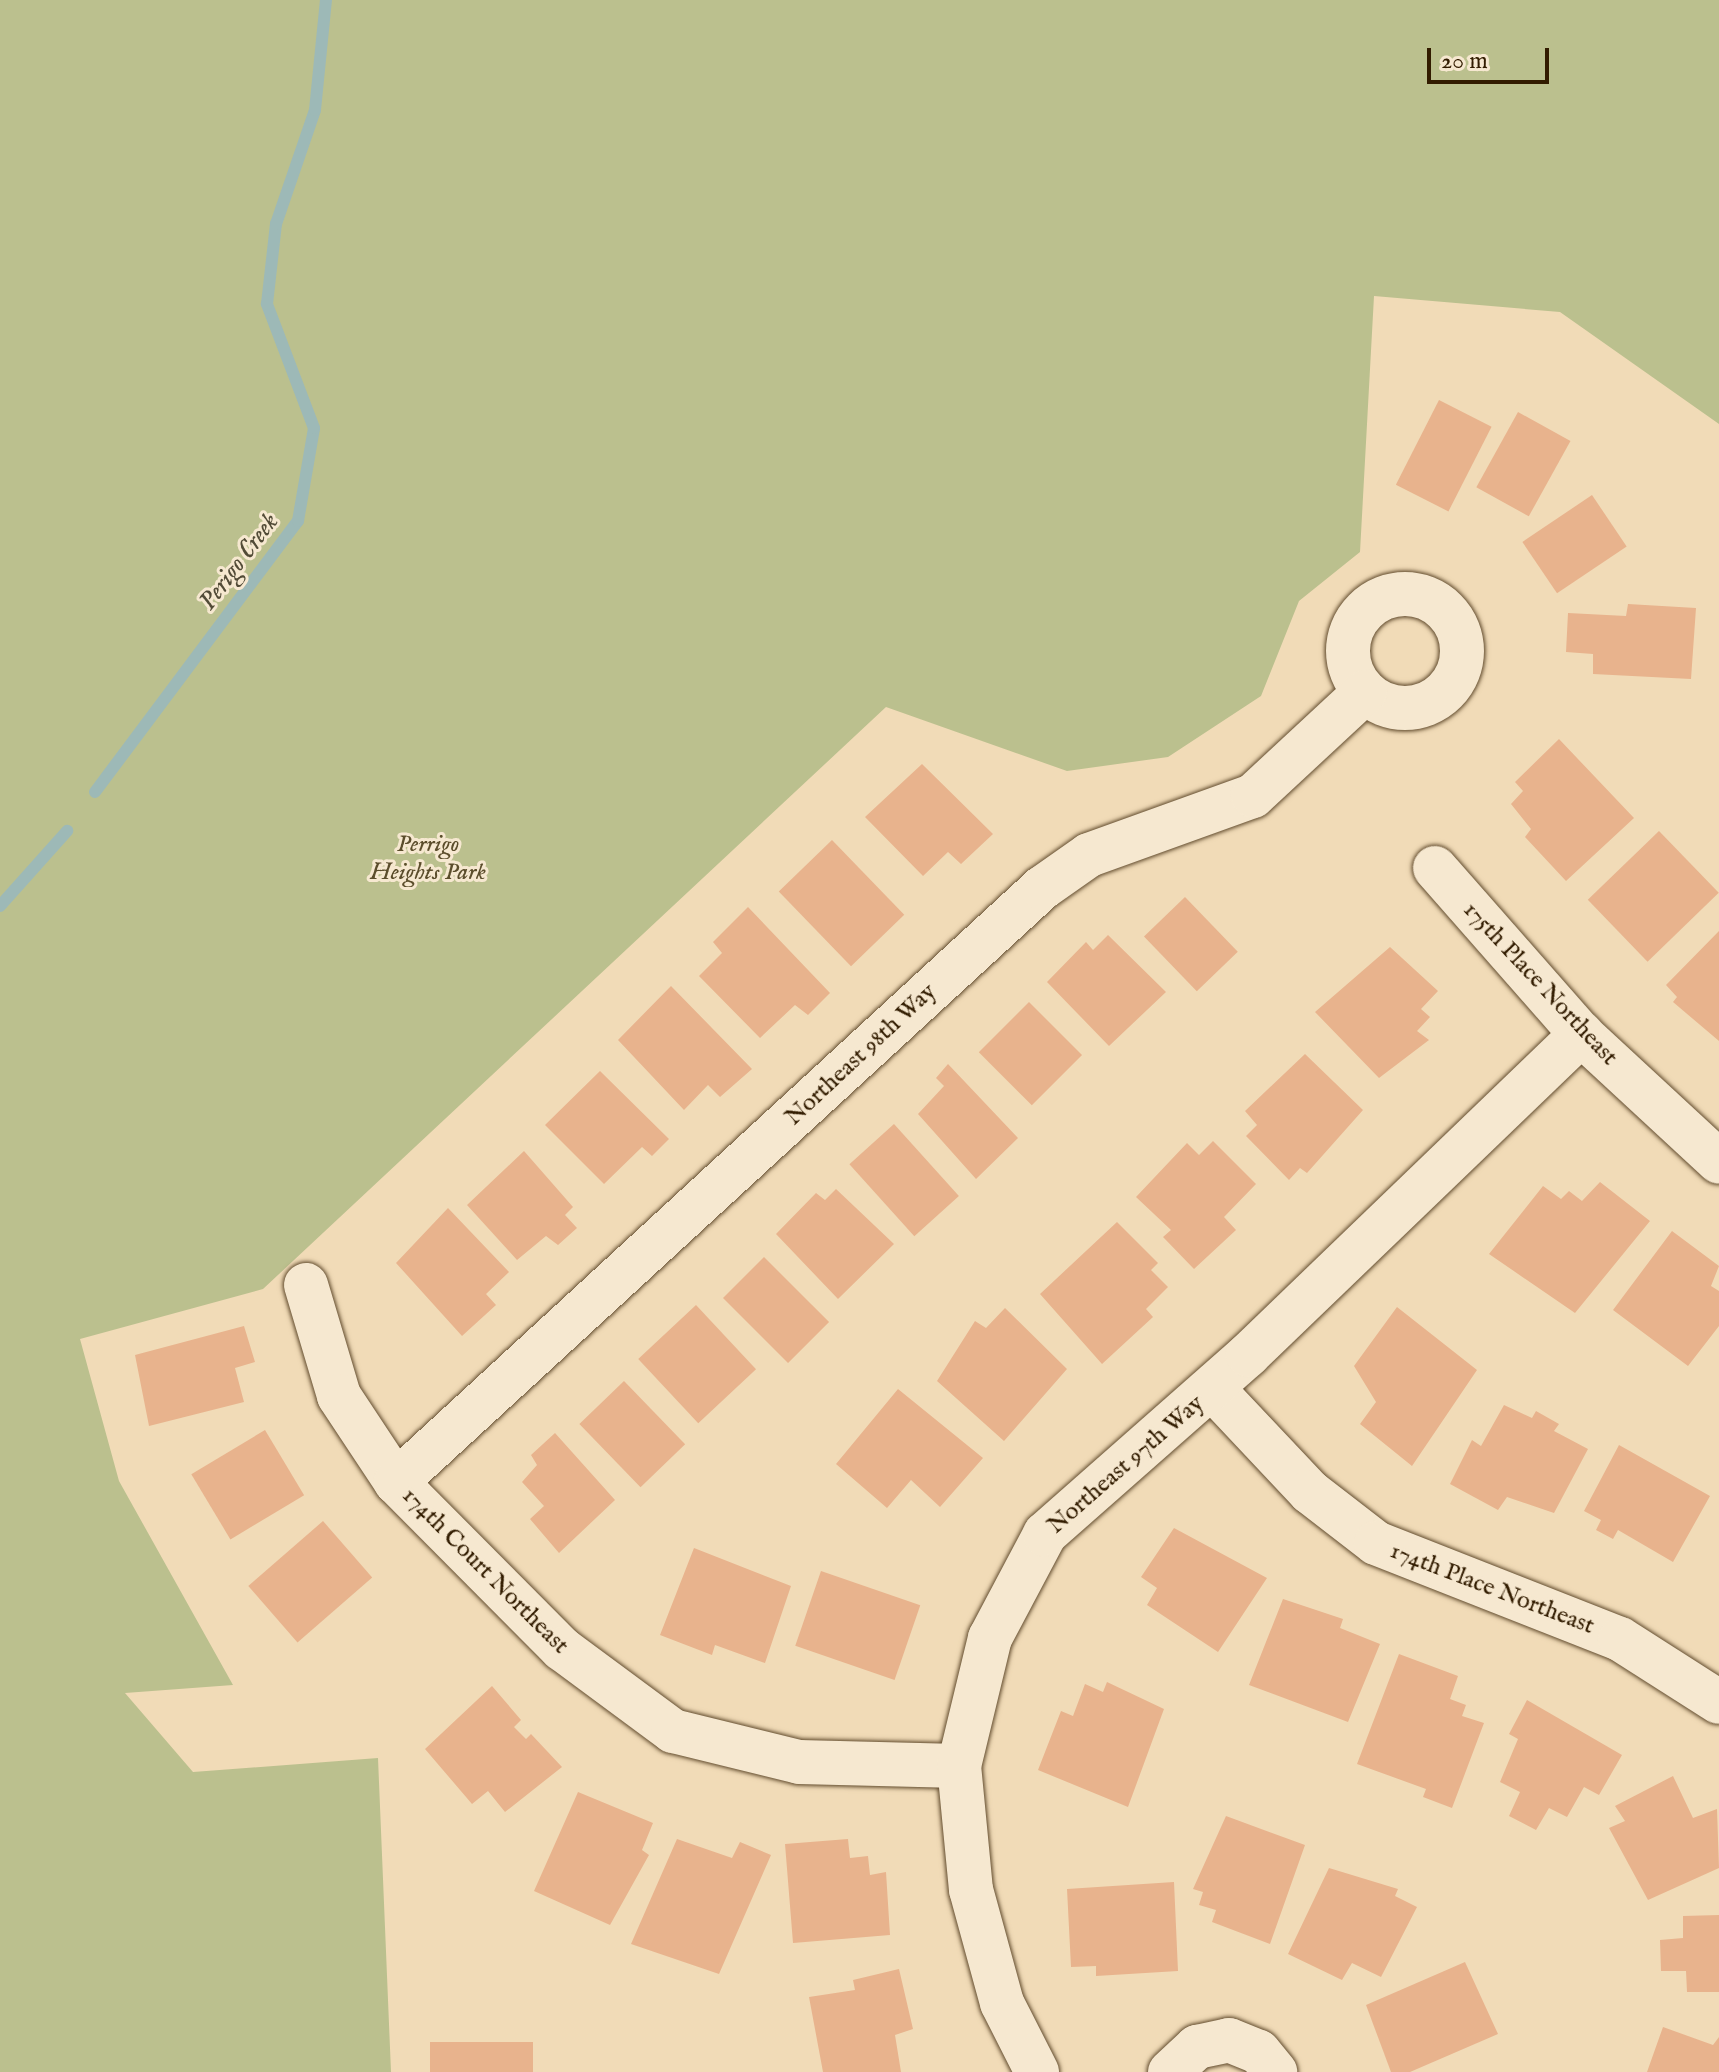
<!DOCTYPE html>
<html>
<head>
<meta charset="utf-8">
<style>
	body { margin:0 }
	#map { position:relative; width:1719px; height:2072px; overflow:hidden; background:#f1dbb7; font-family:"IM FELL English",serif }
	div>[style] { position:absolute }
	.green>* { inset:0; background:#bbc08e }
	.stream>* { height:12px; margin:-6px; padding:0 6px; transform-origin:6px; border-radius:6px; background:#9db9b7 }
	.building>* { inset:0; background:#e8b38d; transform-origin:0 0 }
	.roads { filter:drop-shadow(0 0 2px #624c2e) drop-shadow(0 0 2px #624c2e) }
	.minor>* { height:44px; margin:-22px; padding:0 22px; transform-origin:22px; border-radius:22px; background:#f6e8d0 }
	.minor>.ring { margin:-22px; padding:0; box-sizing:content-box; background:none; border:44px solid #f6e8d0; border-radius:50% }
	span { translate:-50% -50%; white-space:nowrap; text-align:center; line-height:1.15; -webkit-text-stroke:6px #f6e8d0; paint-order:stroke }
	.park-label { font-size:24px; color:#5b4d2b; font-style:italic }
	.street-label { font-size:24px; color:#321c00 }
	.water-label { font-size:26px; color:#524b37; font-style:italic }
	.scale { position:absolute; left:1427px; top:48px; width:122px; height:36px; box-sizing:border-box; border:4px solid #321c00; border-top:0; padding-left:10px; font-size:24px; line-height:28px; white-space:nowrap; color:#321c00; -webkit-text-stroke:6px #f6e8d0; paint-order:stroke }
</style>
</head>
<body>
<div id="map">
	<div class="green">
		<div style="clip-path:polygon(0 0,1719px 0,1719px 424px,1560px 312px,1374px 296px,1360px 552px,1299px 601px,1261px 696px,1168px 757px,1067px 771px,886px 707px,263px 1289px,80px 1339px,119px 1481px,233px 1685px,125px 1693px,193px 1772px,378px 1758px,391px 2072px,0 2072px)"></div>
	</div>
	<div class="stream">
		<div style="left:95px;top:792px;width:339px;rotate:-53.2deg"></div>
		<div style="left:298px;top:521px;width:94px;rotate:-80.2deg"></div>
		<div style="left:314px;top:428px;width:133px;rotate:-110.8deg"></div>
		<div style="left:267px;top:304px;width:81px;rotate:-83.6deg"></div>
		<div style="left:276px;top:224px;width:120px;rotate:-71.1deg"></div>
		<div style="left:315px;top:110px;width:111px;rotate:-84.3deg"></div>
		<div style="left:0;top:906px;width:101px;rotate:-48.2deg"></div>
	</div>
	<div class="building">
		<div style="left:1439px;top:400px;width:59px;height:95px;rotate:27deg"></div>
		<div style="left:1518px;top:412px;width:60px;height:86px;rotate:29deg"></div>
		<div style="left:1592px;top:495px;width:62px;height:84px;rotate:56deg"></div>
		<div style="clip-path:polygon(1628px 604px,1696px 608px,1691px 679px,1593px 674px,1593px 654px,1566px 652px,1568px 613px,1626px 616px)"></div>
		<div style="clip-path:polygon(1559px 739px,1634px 818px,1566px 881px,1525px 837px,1531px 829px,1511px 804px,1523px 791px,1515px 782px)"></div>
		<div style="clip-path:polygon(922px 764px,993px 834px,961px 864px,948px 852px,923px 876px,865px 817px)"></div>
		<div style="left:1659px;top:831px;width:86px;height:99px;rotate:46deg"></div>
		<div style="left:832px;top:840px;width:104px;height:74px;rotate:46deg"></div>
		<div style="left:1185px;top:897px;width:76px;height:57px;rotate:46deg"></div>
		<div style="clip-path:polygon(748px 907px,830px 993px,808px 1015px,795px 1005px,760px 1038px,699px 976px,722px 953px,713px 942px)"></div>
		<div style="clip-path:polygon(1719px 931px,1719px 1041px,1673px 1002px,1677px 997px,1666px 985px)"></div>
		<div style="clip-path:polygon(1108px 935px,1166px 992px,1109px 1046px,1047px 982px,1086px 942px,1093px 950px)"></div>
		<div style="clip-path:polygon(1390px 947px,1438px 991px,1421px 1009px,1430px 1017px,1417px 1031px,1429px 1040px,1379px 1078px,1315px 1012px)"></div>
		<div style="clip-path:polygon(671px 986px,752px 1069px,720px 1097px,708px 1085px,684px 1110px,618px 1040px)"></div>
		<div style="left:1029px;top:1002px;width:75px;height:71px;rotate:45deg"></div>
		<div style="clip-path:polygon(1305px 1054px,1363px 1110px,1307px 1173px,1300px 1168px,1289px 1180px,1246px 1136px,1257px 1125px,1245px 1111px)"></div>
		<div style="clip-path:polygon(948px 1064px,1018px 1138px,976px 1179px,918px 1114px,944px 1086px,936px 1078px)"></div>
		<div style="clip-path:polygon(600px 1071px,669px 1139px,652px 1156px,642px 1147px,604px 1184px,545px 1125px)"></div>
		<div style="left:894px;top:1124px;width:97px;height:60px;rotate:48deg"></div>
		<div style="clip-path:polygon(1213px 1141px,1256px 1184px,1224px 1217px,1236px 1230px,1194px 1269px,1163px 1237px,1171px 1230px,1136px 1197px,1187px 1143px,1199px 1155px)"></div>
		<div style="clip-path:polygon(524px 1151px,573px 1207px,565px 1215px,577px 1228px,558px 1245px,546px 1236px,517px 1260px,467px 1205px)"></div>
		<div style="clip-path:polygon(1600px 1182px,1650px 1221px,1575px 1313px,1489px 1254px,1543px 1186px,1561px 1199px,1569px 1191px,1582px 1201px)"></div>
		<div style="clip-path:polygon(836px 1189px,894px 1244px,838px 1299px,776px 1234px,816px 1193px,825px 1200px)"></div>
		<div style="clip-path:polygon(448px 1208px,509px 1272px,486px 1294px,496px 1305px,462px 1336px,396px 1263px)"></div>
		<div style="clip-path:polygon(1117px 1222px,1158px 1263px,1151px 1270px,1168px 1287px,1146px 1309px,1153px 1317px,1102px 1364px,1040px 1294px)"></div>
		<div style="clip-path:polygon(1672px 1231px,1719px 1266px,1711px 1286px,1719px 1291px,1719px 1326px,1688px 1366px,1613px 1310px)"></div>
		<div style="left:764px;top:1257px;width:92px;height:58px;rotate:45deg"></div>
		<div style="left:696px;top:1305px;width:88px;height:79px;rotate:47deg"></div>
		<div style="clip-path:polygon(1397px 1307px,1477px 1370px,1412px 1466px,1360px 1424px,1376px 1402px,1354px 1366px)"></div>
		<div style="clip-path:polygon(1005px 1308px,1067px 1369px,1004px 1441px,937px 1381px,975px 1321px,986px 1328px)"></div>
		<div style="clip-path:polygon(244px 1326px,255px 1362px,235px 1368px,244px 1402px,149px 1426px,135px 1355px)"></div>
		<div style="left:624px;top:1381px;width:88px;height:62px;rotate:46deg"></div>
		<div style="clip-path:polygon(898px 1389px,983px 1458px,940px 1507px,911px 1480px,887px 1508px,836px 1464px)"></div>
		<div style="clip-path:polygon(1504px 1405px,1532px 1418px,1536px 1411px,1559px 1424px,1554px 1431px,1588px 1449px,1554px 1513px,1507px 1497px,1498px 1510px,1450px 1484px,1472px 1440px,1481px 1446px)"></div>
		<div style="left:265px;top:1430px;width:76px;height:86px;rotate:59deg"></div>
		<div style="clip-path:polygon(555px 1433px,615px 1500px,559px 1553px,530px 1519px,544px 1506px,522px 1482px,537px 1465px,531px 1455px)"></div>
		<div style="clip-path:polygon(1619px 1445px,1710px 1496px,1673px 1562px,1618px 1530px,1613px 1539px,1596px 1530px,1601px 1520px,1584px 1511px)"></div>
		<div style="left:323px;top:1521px;width:75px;height:99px;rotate:49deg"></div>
		<div style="clip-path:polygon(1174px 1528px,1267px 1578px,1218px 1652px,1147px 1605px,1157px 1588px,1141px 1577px)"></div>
		<div style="clip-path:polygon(694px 1548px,791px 1586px,765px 1663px,715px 1645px,712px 1655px,660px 1635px)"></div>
		<div style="left:821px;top:1571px;width:105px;height:79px;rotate:19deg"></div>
		<div style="clip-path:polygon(1283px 1599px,1343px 1619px,1340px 1628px,1380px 1644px,1348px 1722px,1249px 1685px)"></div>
		<div style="clip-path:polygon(1399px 1654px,1458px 1676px,1450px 1699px,1466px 1705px,1462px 1716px,1484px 1723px,1452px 1808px,1423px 1797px,1426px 1789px,1357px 1764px)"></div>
		<div style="clip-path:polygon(1107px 1682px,1164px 1709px,1128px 1807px,1038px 1770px,1061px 1711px,1073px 1716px,1085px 1684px,1103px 1692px)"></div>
		<div style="clip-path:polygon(492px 1686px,521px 1720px,514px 1727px,526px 1739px,531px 1734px,562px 1767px,505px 1812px,488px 1791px,472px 1804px,425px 1749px)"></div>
		<div style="clip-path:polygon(1527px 1700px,1622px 1755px,1599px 1795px,1584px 1787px,1567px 1817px,1549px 1808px,1536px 1830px,1509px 1816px,1520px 1792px,1500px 1782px,1518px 1739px,1509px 1734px)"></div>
		<div style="clip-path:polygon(1673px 1776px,1693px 1818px,1717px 1809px,1719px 1868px,1648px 1900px,1609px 1828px,1625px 1821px,1615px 1806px)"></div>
		<div style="clip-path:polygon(578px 1792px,653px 1823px,642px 1850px,649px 1855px,610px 1925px,534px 1891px)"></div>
		<div style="clip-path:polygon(1226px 1816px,1305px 1845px,1270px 1944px,1212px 1922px,1216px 1910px,1199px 1905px,1203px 1892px,1193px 1889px)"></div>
		<div style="clip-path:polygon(677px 1839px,732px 1858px,740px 1842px,771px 1855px,719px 1974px,631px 1944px)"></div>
		<div style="clip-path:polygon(848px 1839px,850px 1858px,868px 1856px,870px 1875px,886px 1872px,890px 1935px,793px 1943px,785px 1844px)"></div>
		<div style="clip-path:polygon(1329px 1868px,1398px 1889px,1395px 1896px,1417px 1907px,1381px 1977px,1352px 1963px,1342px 1980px,1288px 1954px)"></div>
		<div style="clip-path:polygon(1174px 1882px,1178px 1971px,1096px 1976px,1096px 1966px,1071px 1967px,1067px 1889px)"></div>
		<div style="clip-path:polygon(1719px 1915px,1719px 1992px,1687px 1992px,1686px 1971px,1661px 1971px,1660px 1940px,1683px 1938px,1683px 1916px)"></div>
		<div style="clip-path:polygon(1465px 1962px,1498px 2034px,1410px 2072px,1391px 2072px,1366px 2005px)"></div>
		<div style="clip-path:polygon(899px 1969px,913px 2029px,895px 2035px,901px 2072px,823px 2072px,809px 1997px,855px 1990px,853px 1980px)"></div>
		<div style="clip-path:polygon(1663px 2027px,1713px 2045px,1719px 2037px,1719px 2072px,1647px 2072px)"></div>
		<div style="left:533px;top:2042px;width:30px;height:103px;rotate:90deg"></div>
	</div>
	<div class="roads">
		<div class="minor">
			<div class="ring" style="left:1348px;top:594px;width:70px;height:70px"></div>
			<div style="left:1435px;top:868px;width:221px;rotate:48.7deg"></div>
			<div style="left:1581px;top:1034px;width:188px;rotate:42.8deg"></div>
			<div style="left:306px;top:1285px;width:116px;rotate:73.4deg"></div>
			<div style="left:339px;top:1396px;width:103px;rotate:56.5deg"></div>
			<div style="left:396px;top:1482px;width:235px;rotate:45.2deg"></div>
			<div style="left:562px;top:1649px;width:138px;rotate:36.5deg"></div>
			<div style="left:673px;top:1731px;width:130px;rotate:13.8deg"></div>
			<div style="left:799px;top:1762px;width:160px;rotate:1.4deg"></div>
			<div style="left:1212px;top:1388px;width:143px;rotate:46.7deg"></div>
			<div style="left:1310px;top:1492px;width:83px;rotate:37.7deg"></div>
			<div style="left:1376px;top:1543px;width:262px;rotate:21.5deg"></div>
			<div style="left:1620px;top:1639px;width:117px;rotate:32.5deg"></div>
			<div style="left:396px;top:1482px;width:878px;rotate:-42.6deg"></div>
			<div style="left:1042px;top:888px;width:57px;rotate:-35.1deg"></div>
			<div style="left:1089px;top:855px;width:174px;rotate:-19.8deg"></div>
			<div style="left:1253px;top:796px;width:153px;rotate:-42.9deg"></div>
			<div style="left:1037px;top:2072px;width:77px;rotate:-116.9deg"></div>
			<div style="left:1002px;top:2003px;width:117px;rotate:-105.3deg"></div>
			<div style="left:971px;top:1890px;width:125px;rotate:-95.5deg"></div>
			<div style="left:959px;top:1766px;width:132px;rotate:-76.4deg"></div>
			<div style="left:990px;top:1638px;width:118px;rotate:-62.1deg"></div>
			<div style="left:1045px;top:1534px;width:271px;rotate:-41.4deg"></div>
			<div style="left:1248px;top:1355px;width:463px;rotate:-43.9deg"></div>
			<div style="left:1170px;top:2072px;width:37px;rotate:-43deg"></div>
			<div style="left:1197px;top:2047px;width:33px;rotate:-12deg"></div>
			<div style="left:1229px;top:2040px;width:32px;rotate:22deg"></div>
			<div style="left:1259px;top:2052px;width:26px;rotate:51deg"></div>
		</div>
	</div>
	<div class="park-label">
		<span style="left:428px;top:859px">Perrigo<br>Heights Park</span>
	</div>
	<div class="street-label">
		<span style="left:1540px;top:984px;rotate:47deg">175th Place Northeast</span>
		<span style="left:861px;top:1055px;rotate:-43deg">Northeast 98th Way</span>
		<span style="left:1126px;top:1465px;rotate:-41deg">Northeast 97th Way</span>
		<span style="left:485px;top:1571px;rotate:45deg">174th Court Northeast</span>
		<span style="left:1492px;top:1589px;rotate:21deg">174th Place Northeast</span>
	</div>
	<div class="water-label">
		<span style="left:239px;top:562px;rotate:-53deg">Perigo Creek</span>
	</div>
	<div class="scale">20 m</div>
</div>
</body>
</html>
